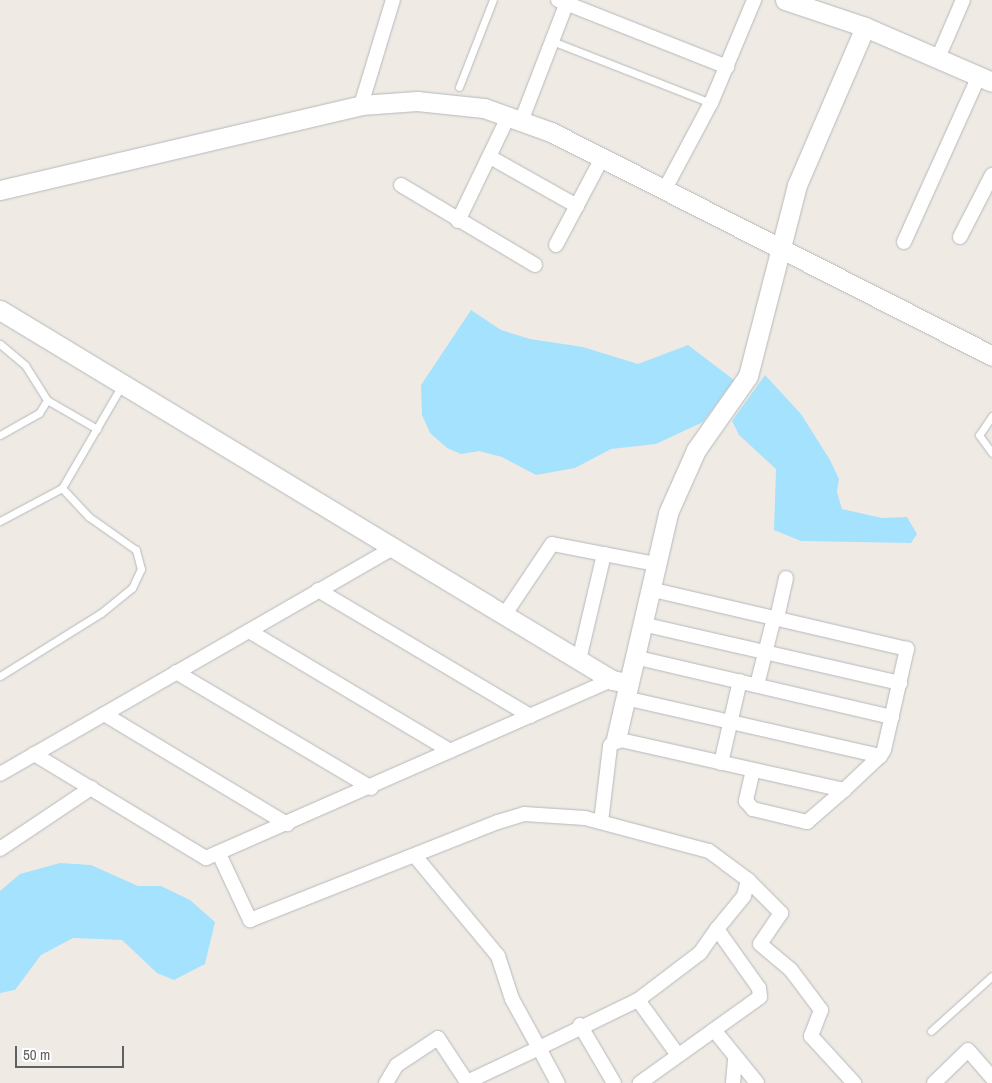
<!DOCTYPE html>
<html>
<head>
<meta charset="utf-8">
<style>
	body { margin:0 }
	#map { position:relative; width:992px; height:1083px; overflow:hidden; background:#efebe4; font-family:"Archivo Narrow",sans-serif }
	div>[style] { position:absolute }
	.water>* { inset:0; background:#a5e2fe }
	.roads { filter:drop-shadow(0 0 1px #b5b8bb) drop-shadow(0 0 1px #b5b8bb) }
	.lane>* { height:7px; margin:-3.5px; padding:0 3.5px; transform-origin:3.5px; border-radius:3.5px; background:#fff }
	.street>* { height:14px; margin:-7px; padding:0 7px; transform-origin:7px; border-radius:7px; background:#fff }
	.secondary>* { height:19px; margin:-9.5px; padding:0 9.5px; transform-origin:9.5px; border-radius:9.5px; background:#fff }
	span { translate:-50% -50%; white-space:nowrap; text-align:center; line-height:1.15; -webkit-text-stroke:5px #fff; paint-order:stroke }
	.scale { position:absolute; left:15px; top:1046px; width:109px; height:22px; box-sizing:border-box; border:2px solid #5c6165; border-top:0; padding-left:6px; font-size:15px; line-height:18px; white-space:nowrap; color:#5c6165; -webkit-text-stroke:4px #fff; paint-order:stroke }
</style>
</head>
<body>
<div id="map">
	<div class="water">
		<div style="clip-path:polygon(471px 310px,501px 330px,530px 339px,583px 347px,638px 364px,688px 345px,734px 380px,703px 422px,656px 444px,611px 449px,575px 468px,536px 475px,502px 457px,479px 451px,461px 454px,447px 448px,430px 433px,422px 415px,421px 385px)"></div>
		<div style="clip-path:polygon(765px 375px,801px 414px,830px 460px,839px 479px,837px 492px,842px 509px,882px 518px,907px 517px,917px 534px,911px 543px,801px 541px,774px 530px,776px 469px,739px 435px,732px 421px)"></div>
		<div style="clip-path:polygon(60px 863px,91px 865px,138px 886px,161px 886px,190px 900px,215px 922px,205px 964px,174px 980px,157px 973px,122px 940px,73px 938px,41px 955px,15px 990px,0 993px,0 891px,20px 874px)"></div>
	</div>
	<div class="roads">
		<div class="lane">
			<div style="left:552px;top:41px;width:171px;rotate:21.3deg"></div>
			<div style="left:459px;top:87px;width:93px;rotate:-68.7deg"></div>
			<div style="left:0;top:344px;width:33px;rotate:40deg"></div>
			<div style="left:25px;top:365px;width:41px;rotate:57.8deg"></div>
			<div style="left:47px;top:400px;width:58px;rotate:30.1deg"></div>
			<div style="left:992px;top:416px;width:23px;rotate:124deg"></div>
			<div style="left:979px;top:435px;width:22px;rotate:54deg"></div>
			<div style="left:0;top:435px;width:45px;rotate:-29.4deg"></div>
			<div style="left:39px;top:413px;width:15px;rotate:-58deg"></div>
			<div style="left:0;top:521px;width:70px;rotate:-28deg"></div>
			<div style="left:62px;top:488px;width:119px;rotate:-59.8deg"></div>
			<div style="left:0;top:676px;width:119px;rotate:-32deg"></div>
			<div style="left:101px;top:613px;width:40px;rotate:-39deg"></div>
			<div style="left:132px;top:588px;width:21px;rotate:-65deg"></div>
			<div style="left:141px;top:569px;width:20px;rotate:-105deg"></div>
			<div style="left:136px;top:550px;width:57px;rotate:-144.9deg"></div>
			<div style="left:89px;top:517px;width:40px;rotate:-133deg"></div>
			<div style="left:931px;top:1031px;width:82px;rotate:-42deg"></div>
		</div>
		<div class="street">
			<div style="left:558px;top:0;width:182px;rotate:21.6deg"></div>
			<div style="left:938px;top:58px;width:63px;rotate:-66.7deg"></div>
			<div style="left:361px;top:105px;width:110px;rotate:-73.1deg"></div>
			<div style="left:522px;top:119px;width:128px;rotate:-68.9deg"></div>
			<div style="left:490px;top:157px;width:100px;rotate:29.4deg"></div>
			<div style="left:401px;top:185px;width:156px;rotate:30.8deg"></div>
			<div style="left:665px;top:189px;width:98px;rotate:-61.9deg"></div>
			<div style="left:711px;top:103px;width:112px;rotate:-67.3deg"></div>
			<div style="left:458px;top:221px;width:118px;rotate:-64.3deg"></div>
			<div style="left:960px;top:237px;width:70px;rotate:-62.7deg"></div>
			<div style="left:904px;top:242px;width:182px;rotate:-65.7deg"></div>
			<div style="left:556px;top:245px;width:98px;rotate:-62.1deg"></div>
			<div style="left:318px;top:590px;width:247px;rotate:30.7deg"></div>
			<div style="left:505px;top:614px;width:84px;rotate:-56.1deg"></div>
			<div style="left:552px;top:544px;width:106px;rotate:10.9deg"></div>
			<div style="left:777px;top:618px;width:41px;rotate:-77.3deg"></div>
			<div style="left:642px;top:624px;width:265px;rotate:12.9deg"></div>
			<div style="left:249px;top:631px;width:234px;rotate:30.8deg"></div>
			<div style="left:634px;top:657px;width:265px;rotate:13.1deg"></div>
			<div style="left:579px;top:660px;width:109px;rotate:-76.7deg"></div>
			<div style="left:176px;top:672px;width:227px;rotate:30.7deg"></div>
			<div style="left:757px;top:685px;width:69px;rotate:-75.8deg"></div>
			<div style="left:625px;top:698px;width:262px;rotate:12.8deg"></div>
			<div style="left:880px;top:756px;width:7px;rotate:-56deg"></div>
			<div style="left:884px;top:750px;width:104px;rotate:-77.2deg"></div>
			<div style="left:907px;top:649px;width:264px;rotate:-166.9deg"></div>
			<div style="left:104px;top:714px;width:214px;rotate:31deg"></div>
			<div style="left:34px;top:754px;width:201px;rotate:31.2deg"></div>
			<div style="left:206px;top:858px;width:443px;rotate:-23.7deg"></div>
			<div style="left:721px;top:763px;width:84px;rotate:-77deg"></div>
			<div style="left:753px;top:770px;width:32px;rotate:103deg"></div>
			<div style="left:746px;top:801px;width:11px;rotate:49deg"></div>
			<div style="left:753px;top:809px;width:56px;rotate:13.5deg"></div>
			<div style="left:807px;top:822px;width:49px;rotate:-40.9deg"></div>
			<div style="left:0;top:774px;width:456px;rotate:-29.9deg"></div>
			<div style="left:601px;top:822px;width:77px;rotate:-83.2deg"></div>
			<div style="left:610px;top:746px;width:9px;rotate:-49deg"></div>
			<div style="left:616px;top:739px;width:234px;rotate:12.6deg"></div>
			<div style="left:844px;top:790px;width:50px;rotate:-43.4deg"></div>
			<div style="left:0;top:849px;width:110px;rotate:-33.8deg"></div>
			<div style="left:220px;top:856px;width:71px;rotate:64.9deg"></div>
			<div style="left:250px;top:920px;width:267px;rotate:-21.6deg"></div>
			<div style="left:498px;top:822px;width:27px;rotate:-17deg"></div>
			<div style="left:524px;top:814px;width:61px;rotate:3.8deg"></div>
			<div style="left:585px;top:818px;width:128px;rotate:14.9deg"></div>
			<div style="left:709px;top:851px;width:49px;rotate:36.6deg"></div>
			<div style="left:748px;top:880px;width:16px;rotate:104deg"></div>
			<div style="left:744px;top:896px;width:43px;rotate:129.3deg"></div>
			<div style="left:415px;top:856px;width:130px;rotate:50.3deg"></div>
			<div style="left:498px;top:956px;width:45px;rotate:72deg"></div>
			<div style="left:512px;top:999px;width:56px;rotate:61.1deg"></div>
			<div style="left:539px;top:1048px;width:110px;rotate:-25.9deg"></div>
			<div style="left:638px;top:1000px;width:78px;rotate:-37.2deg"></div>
			<div style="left:700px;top:953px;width:29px;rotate:-55deg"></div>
			<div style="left:717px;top:929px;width:72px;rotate:54.6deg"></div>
			<div style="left:759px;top:988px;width:9px;rotate:84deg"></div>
			<div style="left:760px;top:997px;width:148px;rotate:144.4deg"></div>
			<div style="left:748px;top:880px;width:47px;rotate:45deg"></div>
			<div style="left:781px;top:913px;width:37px;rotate:124deg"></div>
			<div style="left:760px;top:944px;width:40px;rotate:40deg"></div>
			<div style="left:791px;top:970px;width:50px;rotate:53.1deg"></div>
			<div style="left:821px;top:1010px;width:28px;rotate:111deg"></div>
			<div style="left:811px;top:1036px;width:64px;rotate:47.5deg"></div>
			<div style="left:638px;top:1000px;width:68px;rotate:54deg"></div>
			<div style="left:580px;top:1025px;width:67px;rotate:59.6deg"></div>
			<div style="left:714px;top:1030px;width:68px;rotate:50.9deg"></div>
			<div style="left:386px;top:1083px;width:21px;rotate:-59deg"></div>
			<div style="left:397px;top:1065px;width:49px;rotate:-33.4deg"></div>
			<div style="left:438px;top:1038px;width:53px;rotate:56.6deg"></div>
			<div style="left:467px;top:1082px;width:80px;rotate:-25.3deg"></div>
			<div style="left:539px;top:1048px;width:40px;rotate:62deg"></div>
			<div style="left:733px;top:1083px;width:24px;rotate:-85deg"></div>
			<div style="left:934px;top:1083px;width:47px;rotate:-44.1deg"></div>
			<div style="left:968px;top:1050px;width:37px;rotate:49deg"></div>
		</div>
		<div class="secondary">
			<div style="left:785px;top:0;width:84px;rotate:18.6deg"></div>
			<div style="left:865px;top:27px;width:138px;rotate:23.4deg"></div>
			<div style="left:0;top:190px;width:371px;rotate:-13.2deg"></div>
			<div style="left:361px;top:105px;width:56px;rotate:-4.1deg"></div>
			<div style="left:417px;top:101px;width:67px;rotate:6deg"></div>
			<div style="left:484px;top:108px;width:71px;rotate:19.7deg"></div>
			<div style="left:551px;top:132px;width:495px;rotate:26.9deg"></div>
			<div style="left:0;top:310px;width:715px;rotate:31.16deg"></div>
			<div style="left:612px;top:680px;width:16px;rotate:11deg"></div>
			<div style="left:616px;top:739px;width:232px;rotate:-77deg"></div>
			<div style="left:668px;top:513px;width:69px;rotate:-66deg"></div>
			<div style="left:696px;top:450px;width:90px;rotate:-54.9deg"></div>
			<div style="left:748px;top:376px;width:197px;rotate:-75.6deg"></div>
			<div style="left:797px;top:185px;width:172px;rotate:-66.7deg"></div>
		</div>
	</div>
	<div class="scale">50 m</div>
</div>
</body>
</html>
